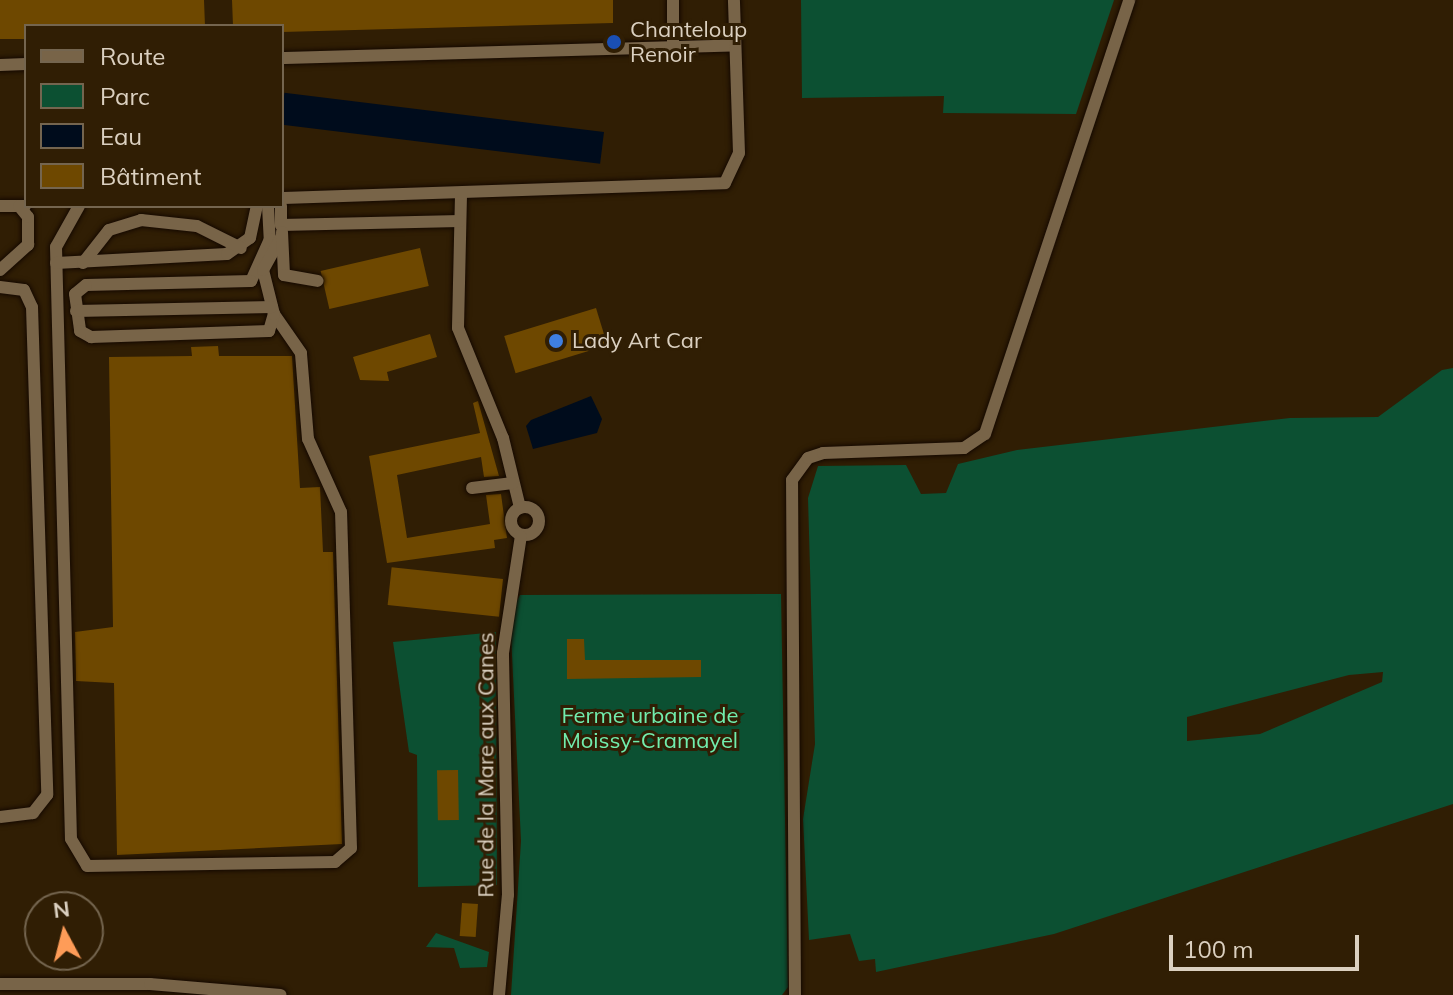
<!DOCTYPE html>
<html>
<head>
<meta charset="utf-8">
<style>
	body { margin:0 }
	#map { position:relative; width:1453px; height:995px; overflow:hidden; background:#301e04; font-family:Mulish,sans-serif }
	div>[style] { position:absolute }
	.green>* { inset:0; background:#0c5032 }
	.water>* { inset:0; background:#000c1c; transform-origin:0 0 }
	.building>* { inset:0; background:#6e4800; transform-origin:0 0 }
	.roads { filter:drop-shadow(0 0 2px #150900) drop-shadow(0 0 2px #150900) }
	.minor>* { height:12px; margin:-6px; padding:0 6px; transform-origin:6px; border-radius:6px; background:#786448 }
	.minor>.ring { margin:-6px; padding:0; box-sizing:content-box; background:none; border:12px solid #786448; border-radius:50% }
	.dots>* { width:22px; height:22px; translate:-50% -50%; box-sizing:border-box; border:4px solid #301e04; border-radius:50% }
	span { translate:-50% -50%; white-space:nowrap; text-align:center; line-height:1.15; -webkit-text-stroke:6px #301e04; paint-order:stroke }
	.poi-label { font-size:22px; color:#dbd0c0 }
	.left { translate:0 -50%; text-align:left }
	.park-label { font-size:22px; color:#71edad }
	.street-label { font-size:22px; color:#dbd0c0 }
	.legend { position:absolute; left:24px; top:24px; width:260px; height:184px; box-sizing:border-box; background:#301e04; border:2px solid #74654f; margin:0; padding:10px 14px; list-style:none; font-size:24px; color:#dbd0c0 }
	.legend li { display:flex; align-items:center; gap:16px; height:40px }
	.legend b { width:40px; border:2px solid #74654f }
	.north { position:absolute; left:24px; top:891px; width:80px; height:80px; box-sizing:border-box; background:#301e04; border:2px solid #74654f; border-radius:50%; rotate:353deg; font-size:22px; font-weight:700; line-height:32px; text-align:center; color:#dbd0c0 }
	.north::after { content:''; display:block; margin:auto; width:28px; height:36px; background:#fe9c58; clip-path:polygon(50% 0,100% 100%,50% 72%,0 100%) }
	.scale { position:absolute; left:1169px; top:935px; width:190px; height:36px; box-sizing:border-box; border:4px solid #dbd0c0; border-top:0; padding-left:10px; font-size:24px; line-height:28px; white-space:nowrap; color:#dbd0c0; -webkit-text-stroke:6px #301e04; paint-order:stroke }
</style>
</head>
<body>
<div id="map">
	<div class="green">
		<div style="clip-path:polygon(801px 0,1114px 0,1076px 114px,943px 113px,944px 96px,802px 98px)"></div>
		<div style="clip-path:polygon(evenodd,1453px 368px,1453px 804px,1054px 934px,876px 972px,875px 959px,859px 961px,850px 934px,809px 940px,803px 819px,815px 744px,808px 498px,818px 466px,906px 465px,921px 494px,946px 493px,958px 464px,1017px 450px,1290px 418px,1378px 417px,1442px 370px,1453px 368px,1383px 672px,1382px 682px,1260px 734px,1187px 741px,1187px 717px,1349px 675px,1383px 672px)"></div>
		<div style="clip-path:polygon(781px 594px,788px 987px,782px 995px,511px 995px,521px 841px,510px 614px,520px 595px)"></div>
		<div style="clip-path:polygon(496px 632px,497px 885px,418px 887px,417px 755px,409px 752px,393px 642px)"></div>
		<div style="clip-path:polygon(436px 933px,489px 952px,487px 967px,460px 968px,454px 948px,426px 947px)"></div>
	</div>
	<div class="water">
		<div style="left:604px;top:132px;width:32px;height:322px;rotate:97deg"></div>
		<div style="clip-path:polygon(591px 396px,602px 419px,597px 433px,533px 449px,526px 426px,531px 420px)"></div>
	</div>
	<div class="building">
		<div style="clip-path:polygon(0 0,204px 0,205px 26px,26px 26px,26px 39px,0 39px)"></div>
		<div style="clip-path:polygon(232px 0,613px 0,613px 23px,282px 32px,282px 26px,233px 26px)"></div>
		<div style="left:420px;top:248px;width:39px;height:102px;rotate:77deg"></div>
		<div style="left:596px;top:308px;width:39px;height:96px;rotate:73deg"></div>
		<div style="clip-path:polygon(430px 334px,437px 357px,387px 372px,389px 381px,360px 380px,353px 357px)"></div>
		<div style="clip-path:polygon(218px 346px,219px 356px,292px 356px,300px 488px,320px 487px,323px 552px,333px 552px,342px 844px,117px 855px,114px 683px,76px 681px,76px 673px,75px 632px,113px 627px,109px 357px,192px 356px,191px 347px)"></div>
		<div style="clip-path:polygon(478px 401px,499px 476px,484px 477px,481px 457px,397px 475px,407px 538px,490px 524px,486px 495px,501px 494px,507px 538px,494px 540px,495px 548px,387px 563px,369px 456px,480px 433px,473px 403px)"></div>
		<div style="left:503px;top:579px;width:38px;height:112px;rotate:96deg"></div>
		<div style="clip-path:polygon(567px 639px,584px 639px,585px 660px,701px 660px,701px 677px,567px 679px)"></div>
		<div style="left:482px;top:745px;width:12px;height:32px"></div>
		<div style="left:458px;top:770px;width:50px;height:21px;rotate:89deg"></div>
		<div style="left:462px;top:903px;width:16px;height:33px;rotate:4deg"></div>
	</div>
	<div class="roads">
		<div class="minor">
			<div style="left:673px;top:47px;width:47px;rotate:-90deg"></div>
			<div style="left:282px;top:58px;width:453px;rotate:-1.6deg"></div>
			<div style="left:0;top:65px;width:26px;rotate:-2deg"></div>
			<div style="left:461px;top:195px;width:133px;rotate:91.3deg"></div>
			<div style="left:458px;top:328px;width:119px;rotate:67.8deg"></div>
			<div style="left:503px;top:438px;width:72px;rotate:76.3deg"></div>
			<div style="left:282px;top:198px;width:443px;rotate:-1.9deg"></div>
			<div style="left:725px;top:183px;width:33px;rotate:-65deg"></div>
			<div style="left:739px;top:153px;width:153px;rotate:-91.9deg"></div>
			<div style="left:0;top:206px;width:25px"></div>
			<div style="left:79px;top:206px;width:47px;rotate:119.3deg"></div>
			<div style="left:56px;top:247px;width:592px;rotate:88.55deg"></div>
			<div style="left:71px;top:839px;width:31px;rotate:59deg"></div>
			<div style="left:87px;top:866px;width:248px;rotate:-0.9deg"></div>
			<div style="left:335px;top:862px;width:21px;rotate:-41deg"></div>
			<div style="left:351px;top:848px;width:336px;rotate:-91.7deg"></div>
			<div style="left:341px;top:512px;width:80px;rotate:-114.3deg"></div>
			<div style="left:308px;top:439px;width:86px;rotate:-94.7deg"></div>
			<div style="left:301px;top:353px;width:47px;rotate:-124.7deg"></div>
			<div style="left:268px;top:206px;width:33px;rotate:87deg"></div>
			<div style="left:270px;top:239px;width:46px;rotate:114.3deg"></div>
			<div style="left:251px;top:281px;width:165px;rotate:178.6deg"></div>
			<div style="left:86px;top:285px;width:14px;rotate:141deg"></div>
			<div style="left:75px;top:294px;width:37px;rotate:82deg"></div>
			<div style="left:80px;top:331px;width:13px;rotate:29deg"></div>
			<div style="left:91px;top:337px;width:178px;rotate:-1.9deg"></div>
			<div style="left:269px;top:331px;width:18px;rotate:-74deg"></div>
			<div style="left:274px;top:314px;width:45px;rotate:-104deg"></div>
			<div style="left:263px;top:270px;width:39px;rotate:-61deg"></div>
			<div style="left:281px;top:206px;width:19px;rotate:90deg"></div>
			<div style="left:281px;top:225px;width:179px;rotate:-1.3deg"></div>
			<div style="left:282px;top:232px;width:43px;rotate:87.3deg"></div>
			<div style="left:284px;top:275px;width:34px;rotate:10deg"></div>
			<div style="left:56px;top:263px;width:171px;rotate:-3deg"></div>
			<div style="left:227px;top:254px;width:28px;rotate:-35deg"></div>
			<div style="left:250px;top:238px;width:33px;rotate:-78deg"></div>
			<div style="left:83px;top:263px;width:42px;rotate:-51.8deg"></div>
			<div style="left:109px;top:230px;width:34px;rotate:-17deg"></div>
			<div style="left:141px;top:220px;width:56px;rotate:6.1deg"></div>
			<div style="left:197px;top:226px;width:49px;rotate:26.6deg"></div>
			<div style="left:0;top:270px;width:38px;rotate:-42deg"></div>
			<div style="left:28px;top:245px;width:28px;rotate:-90deg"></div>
			<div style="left:28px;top:217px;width:14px;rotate:-129deg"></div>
			<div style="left:0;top:287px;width:24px;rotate:7deg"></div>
			<div style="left:24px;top:290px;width:19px;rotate:65deg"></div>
			<div style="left:32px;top:307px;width:488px;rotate:88.2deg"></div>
			<div style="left:47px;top:795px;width:23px;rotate:128deg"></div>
			<div style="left:33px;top:813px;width:33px;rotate:173deg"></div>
			<div style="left:76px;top:311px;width:196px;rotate:-1.2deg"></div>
			<div style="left:472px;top:488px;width:41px;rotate:-7deg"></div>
			<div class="ring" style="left:511px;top:507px;width:16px;height:16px"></div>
			<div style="left:0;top:984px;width:150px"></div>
			<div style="left:150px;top:984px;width:131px;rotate:4.8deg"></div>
			<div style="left:499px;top:995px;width:100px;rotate:-84.9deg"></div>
			<div style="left:508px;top:895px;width:242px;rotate:-91.2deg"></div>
			<div style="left:503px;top:653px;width:118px;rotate:-81.3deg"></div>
			<div style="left:795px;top:995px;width:515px;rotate:-90.33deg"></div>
			<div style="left:792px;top:480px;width:27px;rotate:-54deg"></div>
			<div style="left:808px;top:458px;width:16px;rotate:-18deg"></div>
			<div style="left:823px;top:453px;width:141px;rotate:-2deg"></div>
			<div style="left:964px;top:448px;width:25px;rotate:-34deg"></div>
			<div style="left:985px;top:434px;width:457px;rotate:-71.6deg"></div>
		</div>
	</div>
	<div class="dots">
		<div style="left:614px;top:42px;background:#1a4fb4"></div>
		<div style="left:556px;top:341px;background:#3f7fe0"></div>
	</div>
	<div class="poi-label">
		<span class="left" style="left:630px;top:42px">Chanteloup<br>Renoir</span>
		<span class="left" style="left:572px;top:341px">Lady Art Car</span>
	</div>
	<div class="park-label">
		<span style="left:650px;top:728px">Ferme urbaine de<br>Moissy-Cramayel</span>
	</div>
	<div class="street-label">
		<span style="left:486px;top:765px;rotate:-90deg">Rue de la Mare aux Canes</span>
	</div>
	<ul class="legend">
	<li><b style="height:10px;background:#786448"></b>Route</li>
	<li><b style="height:22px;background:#0c5032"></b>Parc</li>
	<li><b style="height:22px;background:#000c1c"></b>Eau</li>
	<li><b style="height:22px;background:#6e4800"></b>Bâtiment</li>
	</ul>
	<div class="north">N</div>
	<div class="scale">100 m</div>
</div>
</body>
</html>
